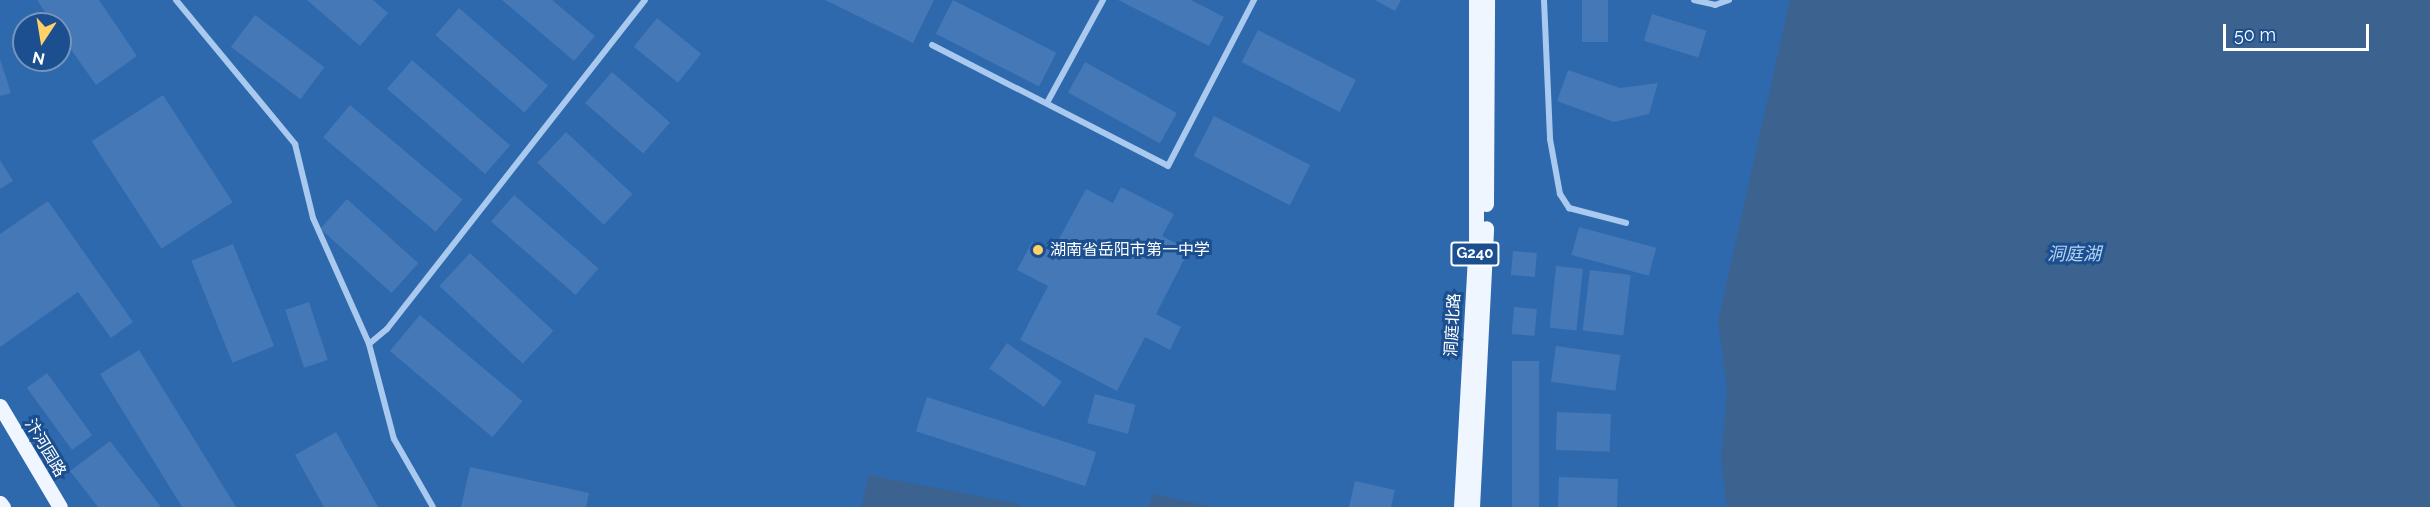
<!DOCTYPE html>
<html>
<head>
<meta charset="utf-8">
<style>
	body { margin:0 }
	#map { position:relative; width:2430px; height:507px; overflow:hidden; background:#1b4f8f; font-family:Raleway,"Noto Sans SC",sans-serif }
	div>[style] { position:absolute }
	.green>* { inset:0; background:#2e69ad }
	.water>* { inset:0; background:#3c6290 }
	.building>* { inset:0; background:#4478b7; transform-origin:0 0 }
	.street>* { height:6px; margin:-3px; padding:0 3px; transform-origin:3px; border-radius:3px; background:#a9c9ee }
	.primary>* { height:15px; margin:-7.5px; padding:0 7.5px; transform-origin:7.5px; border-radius:7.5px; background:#f0f6ff }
	.dots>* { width:16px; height:16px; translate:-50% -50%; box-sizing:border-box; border:3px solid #1b4f8f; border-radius:50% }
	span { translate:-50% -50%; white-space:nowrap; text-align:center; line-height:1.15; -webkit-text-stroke:6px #1b4f8f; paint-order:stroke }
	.shield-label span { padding:2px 4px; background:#1b4f8f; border:2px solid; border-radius:4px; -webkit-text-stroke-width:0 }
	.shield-label { font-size:15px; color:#fff; font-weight:700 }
	.poi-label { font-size:16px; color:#fff }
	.left { translate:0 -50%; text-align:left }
	.street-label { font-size:16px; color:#fff }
	.water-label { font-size:18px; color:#b5d3f5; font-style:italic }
	.north { position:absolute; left:12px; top:12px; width:60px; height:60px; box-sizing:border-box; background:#1b4f8f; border:2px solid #7695bc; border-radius:50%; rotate:192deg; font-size:16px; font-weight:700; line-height:24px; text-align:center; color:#fff }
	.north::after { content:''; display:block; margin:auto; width:21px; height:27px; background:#ffd166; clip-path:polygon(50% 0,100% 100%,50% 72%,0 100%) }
	.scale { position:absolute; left:2223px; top:24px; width:146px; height:27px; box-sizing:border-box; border:3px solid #fff; border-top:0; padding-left:8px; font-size:18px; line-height:21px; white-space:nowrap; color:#fff; -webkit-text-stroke:4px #1b4f8f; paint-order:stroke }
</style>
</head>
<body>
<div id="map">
	<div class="green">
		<div style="clip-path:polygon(evenodd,0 0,2430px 0,2430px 507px,0 507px,0 0,24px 24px,60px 24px,60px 60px,24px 60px,24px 24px)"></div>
	</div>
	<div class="water">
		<div style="clip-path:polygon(1790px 0,2430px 0,2430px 507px,1727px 507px,1721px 459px,1727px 388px,1718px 321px)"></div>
		<div style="clip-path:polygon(868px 475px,1020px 504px,1019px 507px,862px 507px)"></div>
		<div style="clip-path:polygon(1153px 494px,1212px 507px,1149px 507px)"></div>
	</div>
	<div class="building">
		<div style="clip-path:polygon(37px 0,99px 0,137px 56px,96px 85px,60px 34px,60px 24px,53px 24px)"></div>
		<div style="clip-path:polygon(307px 0,373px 0,388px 13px,360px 46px)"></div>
		<div style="clip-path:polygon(502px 0,552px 0,595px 36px,574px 61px)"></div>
		<div style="clip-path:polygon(825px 0,934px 0,913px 43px)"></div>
		<div style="left:953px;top:0;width:116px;height:38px;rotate:27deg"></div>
		<div style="clip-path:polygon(1118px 0,1191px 0,1224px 17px,1209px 46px)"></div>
		<div style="clip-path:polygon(1375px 0,1401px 0,1395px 11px)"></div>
		<div style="left:1582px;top:0;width:26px;height:42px"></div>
		<div style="left:459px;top:8px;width:118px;height:36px;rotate:41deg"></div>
		<div style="left:1652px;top:14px;width:57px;height:28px;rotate:17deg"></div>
		<div style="left:255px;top:15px;width:87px;height:40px;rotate:37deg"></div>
		<div style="left:657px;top:18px;width:57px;height:37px;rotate:39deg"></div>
		<div style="left:1258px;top:30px;width:110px;height:36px;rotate:27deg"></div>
		<div style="clip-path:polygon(0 59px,11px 93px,0 96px)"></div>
		<div style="left:412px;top:60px;width:130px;height:38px;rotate:41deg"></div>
		<div style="left:1085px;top:62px;width:105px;height:35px;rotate:29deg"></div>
		<div style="clip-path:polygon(1568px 70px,1620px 88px,1658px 83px,1649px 114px,1614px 122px,1557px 101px)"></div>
		<div style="left:612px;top:72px;width:77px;height:41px;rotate:41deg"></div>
		<div style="left:163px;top:95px;width:128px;height:85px;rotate:57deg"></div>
		<div style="left:350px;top:105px;width:147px;height:42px;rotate:40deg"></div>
		<div style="left:1214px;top:116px;width:108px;height:45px;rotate:27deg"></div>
		<div style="left:566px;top:132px;width:91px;height:42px;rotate:43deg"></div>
		<div style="clip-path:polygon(0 160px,13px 181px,0 189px)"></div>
		<div style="clip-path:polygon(1121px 187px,1174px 214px,1162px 236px,1189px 250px,1156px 314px,1181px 327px,1170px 350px,1145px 337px,1117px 391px,1020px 340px,1048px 286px,1017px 270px,1032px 242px,1052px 252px,1086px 189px,1113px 203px)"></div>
		<div style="left:514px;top:195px;width:112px;height:35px;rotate:41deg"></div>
		<div style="left:347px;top:199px;width:96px;height:40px;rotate:42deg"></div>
		<div style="clip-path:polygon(48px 201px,133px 322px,111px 338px,78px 292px,0 347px,0 234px)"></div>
		<div style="left:1579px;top:227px;width:80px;height:29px;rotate:15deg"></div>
		<div style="left:233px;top:244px;width:110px;height:45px;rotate:68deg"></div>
		<div style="left:1513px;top:251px;width:24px;height:24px;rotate:5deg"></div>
		<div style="left:470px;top:253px;width:114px;height:45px;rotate:43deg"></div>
		<div style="left:1556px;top:266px;width:27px;height:62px;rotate:6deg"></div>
		<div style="left:1590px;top:270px;width:41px;height:61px;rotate:7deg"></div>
		<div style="left:309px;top:302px;width:61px;height:25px;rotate:72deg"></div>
		<div style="left:1514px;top:307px;width:23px;height:27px;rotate:5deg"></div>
		<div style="left:420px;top:315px;width:134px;height:47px;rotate:40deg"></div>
		<div style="left:1007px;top:343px;width:67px;height:31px;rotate:35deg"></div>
		<div style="left:1556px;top:346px;width:65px;height:36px;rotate:8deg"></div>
		<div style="clip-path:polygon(139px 350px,236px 507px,182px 507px,100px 374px)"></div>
		<div style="left:1512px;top:361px;width:27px;height:146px"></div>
		<div style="left:47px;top:373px;width:77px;height:25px;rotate:54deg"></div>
		<div style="left:1095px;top:394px;width:42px;height:30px;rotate:15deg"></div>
		<div style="left:927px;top:397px;width:178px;height:36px;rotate:18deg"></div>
		<div style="left:1557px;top:412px;width:54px;height:38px;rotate:2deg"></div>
		<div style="clip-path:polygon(336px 432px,378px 507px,324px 507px,295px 455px)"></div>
		<div style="clip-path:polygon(110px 441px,161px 507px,98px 507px,70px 471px)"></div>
		<div style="clip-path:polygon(470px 467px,589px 493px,586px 507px,461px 507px)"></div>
		<div style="left:1559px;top:477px;width:59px;height:30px;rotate:2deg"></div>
		<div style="clip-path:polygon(1355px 481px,1395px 490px,1391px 507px,1349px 507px)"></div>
	</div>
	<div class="street">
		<div style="left:176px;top:0;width:187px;rotate:50.4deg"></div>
		<div style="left:295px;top:144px;width:76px;rotate:76.3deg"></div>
		<div style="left:313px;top:218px;width:138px;rotate:66deg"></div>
		<div style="left:369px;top:344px;width:98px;rotate:75.3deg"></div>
		<div style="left:394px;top:439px;width:78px;rotate:60.2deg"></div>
		<div style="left:1544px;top:0;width:139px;rotate:87.5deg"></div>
		<div style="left:1550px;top:139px;width:56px;rotate:79.7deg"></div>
		<div style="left:1560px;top:194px;width:17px;rotate:57deg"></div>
		<div style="left:1569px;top:208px;width:59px;rotate:14.7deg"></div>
		<div style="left:1694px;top:0;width:22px;rotate:13deg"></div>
		<div style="left:1715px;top:5px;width:15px;rotate:-20deg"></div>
		<div style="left:932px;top:45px;width:265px;rotate:27.1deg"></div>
		<div style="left:1168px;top:166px;width:187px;rotate:-62.6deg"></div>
		<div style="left:1048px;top:101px;width:115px;rotate:-61.4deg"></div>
		<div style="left:369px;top:344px;width:23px;rotate:-40deg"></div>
		<div style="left:387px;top:329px;width:418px;rotate:-51.9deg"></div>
	</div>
	<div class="primary">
		<div style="left:1486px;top:204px;width:204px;rotate:-89.7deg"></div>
		<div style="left:0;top:406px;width:117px;rotate:59.3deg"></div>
		<div style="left:0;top:503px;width:5px;rotate:53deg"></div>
		<div style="left:1461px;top:507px;width:265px;rotate:-86.8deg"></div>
		<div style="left:1476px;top:242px;width:242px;rotate:-90deg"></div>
		<div style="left:1472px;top:507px;width:279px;rotate:-87.1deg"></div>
	</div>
	<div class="dots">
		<div style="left:1038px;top:250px;background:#ffd166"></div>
	</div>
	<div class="shield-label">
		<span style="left:1475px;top:254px">G240</span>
	</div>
	<div class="poi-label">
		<span class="left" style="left:1050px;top:250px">湖南省岳阳市第一中学</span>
	</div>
	<div class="street-label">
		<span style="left:1453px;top:325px;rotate:-87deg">洞庭北路</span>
		<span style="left:45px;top:448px;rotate:59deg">汴河园路</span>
	</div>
	<div class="water-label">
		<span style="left:2074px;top:254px">洞庭湖</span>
	</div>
	<div class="north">N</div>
	<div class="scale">50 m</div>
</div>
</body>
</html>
